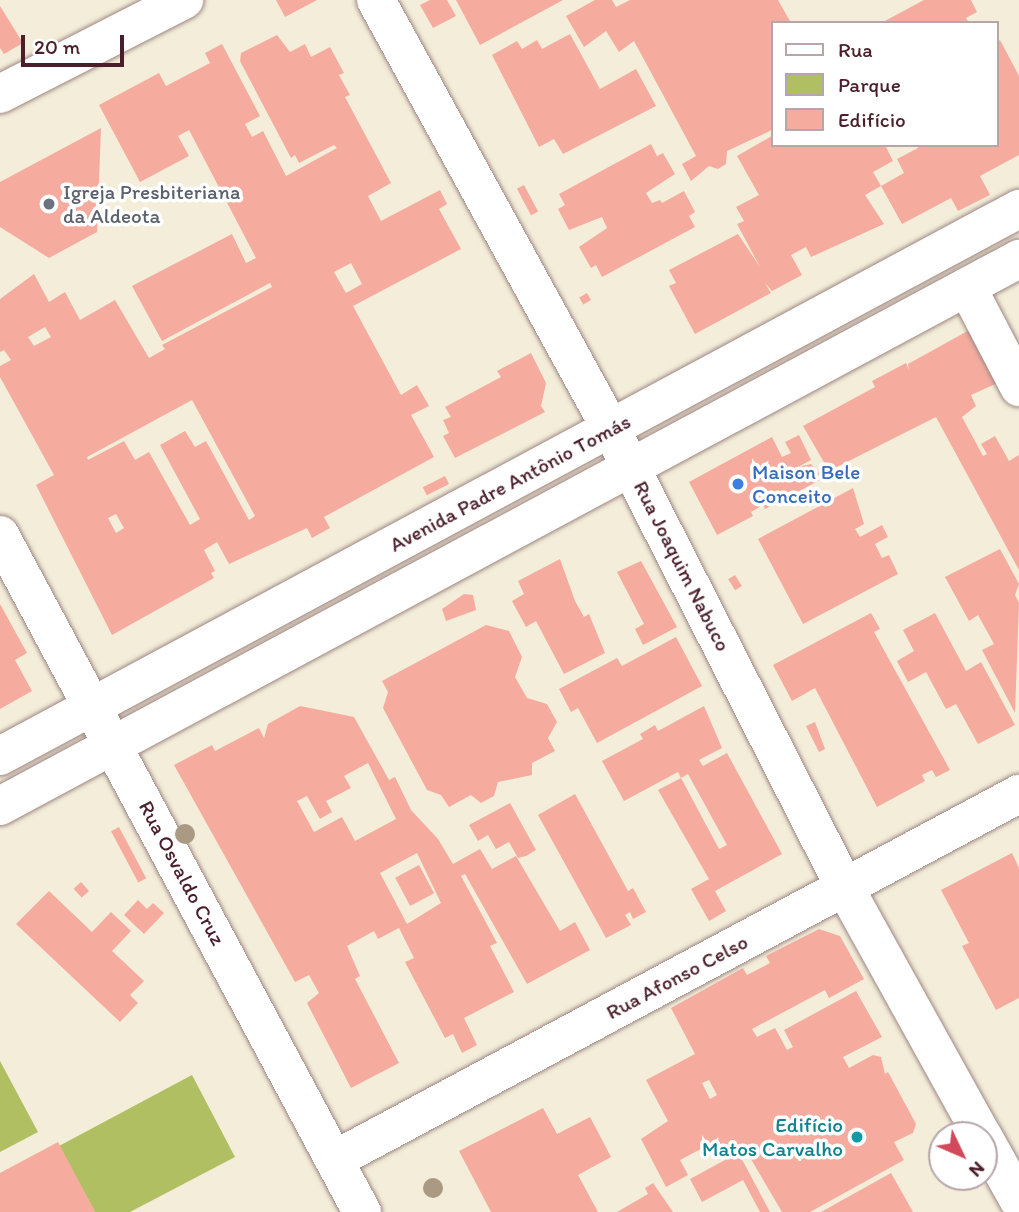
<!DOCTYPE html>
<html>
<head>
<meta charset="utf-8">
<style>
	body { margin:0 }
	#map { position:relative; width:1019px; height:1212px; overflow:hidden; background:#f3edd9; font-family:Itim,sans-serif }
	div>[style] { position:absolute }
	.green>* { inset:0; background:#b0bf61 }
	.building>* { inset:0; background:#f5ac9f; transform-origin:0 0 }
	.roads { filter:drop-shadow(0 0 2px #9e8682) drop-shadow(0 0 2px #9e8682) }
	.minor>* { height:38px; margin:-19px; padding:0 19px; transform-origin:19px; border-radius:19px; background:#fff }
	.major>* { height:38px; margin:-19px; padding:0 19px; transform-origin:19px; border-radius:19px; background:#fff }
	.trees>* { width:20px; height:20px; margin:-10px; border-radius:50%; background:#aa9a84 }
	.dots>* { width:19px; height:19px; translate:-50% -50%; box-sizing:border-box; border:4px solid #fff; border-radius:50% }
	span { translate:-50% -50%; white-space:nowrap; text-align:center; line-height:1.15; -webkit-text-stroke:7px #fff; paint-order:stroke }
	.worship-label { font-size:21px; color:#5b616d }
	.left { translate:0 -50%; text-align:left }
	.shop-label { font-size:21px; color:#366cbe }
	.street-label { font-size:21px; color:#4a1f2b }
	.culture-label { font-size:21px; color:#0d838f }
	.right { translate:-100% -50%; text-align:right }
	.legend { position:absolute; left:771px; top:21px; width:228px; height:126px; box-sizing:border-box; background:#fff; border:2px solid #b7a5aa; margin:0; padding:9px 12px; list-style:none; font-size:21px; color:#4a1f2b }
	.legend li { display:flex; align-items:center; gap:14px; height:35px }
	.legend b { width:35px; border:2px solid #b7a5aa }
	.north { position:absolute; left:928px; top:1121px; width:70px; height:70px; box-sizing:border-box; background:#fff; border:2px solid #b7a5aa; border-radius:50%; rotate:134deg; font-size:19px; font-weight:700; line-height:28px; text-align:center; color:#4a1f2b }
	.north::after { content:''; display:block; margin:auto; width:24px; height:32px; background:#d1495b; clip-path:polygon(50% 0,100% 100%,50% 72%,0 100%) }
	.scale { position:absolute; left:21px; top:35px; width:103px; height:32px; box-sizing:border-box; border:4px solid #4a1f2b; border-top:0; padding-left:9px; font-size:21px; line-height:24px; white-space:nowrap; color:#4a1f2b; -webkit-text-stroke:5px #fff; paint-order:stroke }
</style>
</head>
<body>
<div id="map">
	<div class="green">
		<div style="clip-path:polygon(0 1061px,38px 1132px,0 1152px)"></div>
		<div style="clip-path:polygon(192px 1075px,235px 1157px,130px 1212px,95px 1212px,59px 1146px)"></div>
	</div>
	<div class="building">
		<div style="clip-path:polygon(276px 0,317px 0,285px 17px)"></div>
		<div style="clip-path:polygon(430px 0,447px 0,456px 16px,433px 28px,420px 5px)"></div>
		<div style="clip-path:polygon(456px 0,563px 0,480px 45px)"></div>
		<div style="clip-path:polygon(595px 0,612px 0,616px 7px,630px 0,778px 0,791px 23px,772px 23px,772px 130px,727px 151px,726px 164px,718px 169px,709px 166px,691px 181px,682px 164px,696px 156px,634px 41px,619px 52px,606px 31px,584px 47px,566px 16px)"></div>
		<div style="clip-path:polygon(924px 0,971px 0,977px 12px,966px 18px,969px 23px,881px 23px)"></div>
		<div style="clip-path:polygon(0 6px,23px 43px,4px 54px,0 48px)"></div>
		<div style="clip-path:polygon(570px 34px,600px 89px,636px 69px,656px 106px,563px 154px,554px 139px,539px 147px,492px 55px,517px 41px,522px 49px,537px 40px,542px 49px)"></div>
		<div style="clip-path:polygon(evenodd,277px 35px,290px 52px,305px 44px,311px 57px,330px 47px,344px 73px,339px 75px,350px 95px,345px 97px,391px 183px,368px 196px,381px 221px,440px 190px,447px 204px,439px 209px,461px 249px,353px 306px,401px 395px,417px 385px,429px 406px,411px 415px,434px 457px,324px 517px,330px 528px,312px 538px,307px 528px,229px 564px,217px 542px,204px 550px,215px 571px,211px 573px,214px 578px,112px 635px,36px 485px,54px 475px,0 377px,0 366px,11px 360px,4px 350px,0 352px,0 299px,34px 274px,49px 302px,65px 292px,80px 320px,115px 300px,149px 358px,165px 349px,162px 345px,272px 287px,270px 283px,162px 341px,132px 286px,232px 234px,246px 263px,256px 258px,189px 130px,178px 136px,189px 156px,140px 182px,99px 105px,159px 73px,166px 86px,210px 63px,205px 53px,222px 44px,260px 116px,245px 124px,252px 137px,263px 131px,286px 176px,337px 148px,334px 145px,299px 163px,295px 155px,291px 158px,240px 61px,241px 53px,277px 35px,351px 263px,362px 284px,346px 293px,334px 272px,351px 263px,277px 35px,45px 327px,51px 337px,34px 346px,28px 337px,45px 327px,277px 35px,192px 400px,255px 516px,249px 520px,206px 441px,195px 447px,185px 431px,160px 445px,200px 519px,190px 525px,149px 452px,135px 460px,124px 441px,88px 460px,87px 457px,192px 400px,277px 35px,116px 514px,124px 528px,116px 533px,108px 518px,116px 514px)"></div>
		<div style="clip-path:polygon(1000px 40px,1019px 76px,1019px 155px,980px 176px,990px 195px,958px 211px,951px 198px,902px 224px,881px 186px,904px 173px,897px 159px,918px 148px,917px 145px,996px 145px,996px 43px)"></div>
		<div style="clip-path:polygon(101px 128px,97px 232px,49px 258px,0 227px,0 182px)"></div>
		<div style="clip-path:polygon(772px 136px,772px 145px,885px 145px,893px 161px,873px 172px,881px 186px,865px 195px,884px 224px,811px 257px,806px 247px,791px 255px,802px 275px,772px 291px,765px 283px,771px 293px,695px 334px,669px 286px,676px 283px,669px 270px,738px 234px,760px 267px,737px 224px,744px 221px,736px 207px,759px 195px,737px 156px)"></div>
		<div style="clip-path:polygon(651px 144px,657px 156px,663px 153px,675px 174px,646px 193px,652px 203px,660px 200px,662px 203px,684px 191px,695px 212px,689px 216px,695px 227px,602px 277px,596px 265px,591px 268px,579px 247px,607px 228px,602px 217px,569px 230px,558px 209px,565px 205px,559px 194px)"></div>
		<div style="left:524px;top:185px;width:30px;height:8px;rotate:62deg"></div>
		<div style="left:587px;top:293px;width:8px;height:9px;rotate:60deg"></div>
		<div style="clip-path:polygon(973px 328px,1002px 381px,971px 395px,976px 406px,962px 417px,983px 456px,987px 454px,981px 444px,995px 436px,1009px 461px,1019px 455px,1019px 570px,936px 417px,829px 471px,803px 426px,875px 387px,872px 381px,906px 363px,909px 370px,908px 364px)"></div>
		<div style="clip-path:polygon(531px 353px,546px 383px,541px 406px,545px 412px,455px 458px,443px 436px,449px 433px,443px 420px,451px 417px,445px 407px,501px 377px,497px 371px)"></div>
		<div style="clip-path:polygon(799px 435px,811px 460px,798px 467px,811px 464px,824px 478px,765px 509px,763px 505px,751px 512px,753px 516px,717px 535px,689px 482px,772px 437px,782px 457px,791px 453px,785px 442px)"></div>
		<div style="left:445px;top:476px;width:9px;height:25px;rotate:63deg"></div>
		<div style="clip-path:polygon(853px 488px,864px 524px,855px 529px,860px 537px,882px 525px,888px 537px,875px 544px,882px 558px,889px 555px,898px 574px,803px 624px,758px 539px)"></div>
		<div style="clip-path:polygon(1000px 549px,1019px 584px,1015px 595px,1019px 603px,1015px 713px,982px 650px,994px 644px,978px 615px,969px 621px,945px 577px)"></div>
		<div style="clip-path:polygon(560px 559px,575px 601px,584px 617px,589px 614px,605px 653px,564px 674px,536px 621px,526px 627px,512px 601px,524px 594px,518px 581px)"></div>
		<div style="clip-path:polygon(641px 561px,677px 627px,643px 645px,635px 629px,644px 624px,617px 572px)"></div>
		<div style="left:735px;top:575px;width:13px;height:8px;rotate:58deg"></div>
		<div style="clip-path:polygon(464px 594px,473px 595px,476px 610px,446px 621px,442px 609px)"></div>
		<div style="clip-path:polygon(0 604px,27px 653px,15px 660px,32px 691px,0 709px)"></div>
		<div style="clip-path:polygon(871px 613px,880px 629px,874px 632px,950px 770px,936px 777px,932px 770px,922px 775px,925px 781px,877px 807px,815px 688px,792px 701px,773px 665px)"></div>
		<div style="clip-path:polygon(935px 613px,966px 671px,981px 662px,1015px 725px,978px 744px,956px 704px,946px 709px,926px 672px,908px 682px,897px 661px,914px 651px,903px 630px)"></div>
		<div style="clip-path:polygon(486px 625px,509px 631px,522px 657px,515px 677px,527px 698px,547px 704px,557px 722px,548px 738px,555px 751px,532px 763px,532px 775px,498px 782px,494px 796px,481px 803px,471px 795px,449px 807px,441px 795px,427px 790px,383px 708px,388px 692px,382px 681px)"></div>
		<div style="clip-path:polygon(676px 637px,702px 686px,597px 743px,578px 708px,571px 712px,559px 689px,617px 658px,622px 666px)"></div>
		<div style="clip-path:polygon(evenodd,300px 706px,354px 717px,389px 780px,395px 777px,411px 810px,438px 839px,453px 864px,480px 849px,492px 869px,516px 856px,560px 931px,575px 922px,590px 950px,527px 984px,465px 874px,461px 876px,497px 943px,490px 946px,514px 992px,464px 1018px,477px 1045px,462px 1053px,453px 1034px,445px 1038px,405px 962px,414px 958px,399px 928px,378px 939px,374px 931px,347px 946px,360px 976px,355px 979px,399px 1063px,351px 1088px,307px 1003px,319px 993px,309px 975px,295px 982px,174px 765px,212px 745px,215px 751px,259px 728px,264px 738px,268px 724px,300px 706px,368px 763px,396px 819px,355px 841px,342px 817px,314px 832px,297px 801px,307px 796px,320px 819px,332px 812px,326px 801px,351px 788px,344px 776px,368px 763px,300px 706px,417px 853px,441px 903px,407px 924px,380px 873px,417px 853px)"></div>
		<div style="clip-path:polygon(evenodd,704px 706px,722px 748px,699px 760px,703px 766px,727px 753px,782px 854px,715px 891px,726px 911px,709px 921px,691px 889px,709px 879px,658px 790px,681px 778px,678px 772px,624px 801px,602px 761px,643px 739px,640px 734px,655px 725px,658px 731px,704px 706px,688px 774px,727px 845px,719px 849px,681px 778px,688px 774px)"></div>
		<div style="clip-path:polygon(815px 722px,825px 749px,819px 752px,806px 726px)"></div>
		<div style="clip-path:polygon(575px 794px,628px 891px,633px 888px,646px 912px,633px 919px,630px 912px,625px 915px,631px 925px,606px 938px,538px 815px)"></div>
		<div style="clip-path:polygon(510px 803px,536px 850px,526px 856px,518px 858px,509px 842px,496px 849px,488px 835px,478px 841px,469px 825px)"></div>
		<div style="left:119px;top:827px;width:58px;height:9px;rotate:62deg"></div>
		<div style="clip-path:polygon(1012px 853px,1019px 868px,1019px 998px,996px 1010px,962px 946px,969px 943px,941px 890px)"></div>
		<div style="left:419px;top:865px;width:32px;height:27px;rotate:62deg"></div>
		<div style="left:81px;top:882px;width:12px;height:10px;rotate:48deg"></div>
		<div style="clip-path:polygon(49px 891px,92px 932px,111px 912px,131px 931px,112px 951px,144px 981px,130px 995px,138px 1003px,120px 1022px,16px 924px)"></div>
		<div style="clip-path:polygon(138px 900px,147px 909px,153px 903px,164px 913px,144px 934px,124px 915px)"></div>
		<div style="clip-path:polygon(evenodd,819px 929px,840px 936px,864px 979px,829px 998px,825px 990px,752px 1029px,757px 1037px,775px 1028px,787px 1050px,793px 1047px,784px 1030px,856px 991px,882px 1037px,843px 1057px,849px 1068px,873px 1055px,881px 1057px,885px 1074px,888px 1072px,916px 1124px,913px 1133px,894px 1142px,904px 1160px,810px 1212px,782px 1212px,745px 1149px,738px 1152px,770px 1212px,760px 1212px,743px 1180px,702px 1202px,690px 1179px,736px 1154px,732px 1147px,722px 1152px,716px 1141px,680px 1160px,688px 1175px,666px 1187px,641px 1139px,668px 1121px,646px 1080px,695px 1054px,671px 1008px,743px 968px,747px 975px,770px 963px,766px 956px,819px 929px,709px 1080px,717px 1095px,710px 1099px,702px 1083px,709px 1080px)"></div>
		<div style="clip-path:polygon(543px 1108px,557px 1134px,590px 1117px,611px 1157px,578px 1175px,598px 1212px,491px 1212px,459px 1151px)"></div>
		<div style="clip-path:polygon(58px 1142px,95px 1212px,0 1212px,0 1173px)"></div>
		<div style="clip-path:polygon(891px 1173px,913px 1212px,821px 1212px)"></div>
		<div style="clip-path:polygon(653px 1183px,673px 1212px,617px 1212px,648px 1194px,645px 1188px)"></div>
	</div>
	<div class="roads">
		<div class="minor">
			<div style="left:376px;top:0;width:489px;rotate:61.3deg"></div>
			<div style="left:611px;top:429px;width:515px;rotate:62.99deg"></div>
			<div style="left:845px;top:888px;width:282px;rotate:61deg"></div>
			<div style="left:0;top:94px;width:207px;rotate:-27.1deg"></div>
			<div style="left:967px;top:287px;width:113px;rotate:62.5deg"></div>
			<div style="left:0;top:535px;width:768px;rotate:61.87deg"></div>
			<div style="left:984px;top:1138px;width:72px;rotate:60.9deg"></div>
			<div style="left:334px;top:1160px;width:777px;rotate:-28.12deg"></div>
		</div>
		<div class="major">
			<div style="left:0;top:756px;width:1157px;rotate:-28.23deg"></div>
			<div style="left:0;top:806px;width:1157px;rotate:-28.23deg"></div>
		</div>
	</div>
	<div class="trees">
		<div style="left:185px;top:834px"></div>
		<div style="left:433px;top:1188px"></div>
	</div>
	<div class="dots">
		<div style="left:49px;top:204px;background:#6b7280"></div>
		<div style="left:738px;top:484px;background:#3f7fe0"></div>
		<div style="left:857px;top:1137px;background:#0f9aa8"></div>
	</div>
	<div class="worship-label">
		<span class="left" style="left:63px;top:204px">Igreja Presbiteriana<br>da Aldeota</span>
	</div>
	<div class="shop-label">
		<span class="left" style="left:752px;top:484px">Maison Bele<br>Conceito</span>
	</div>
	<div class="street-label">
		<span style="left:510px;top:483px;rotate:-28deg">Avenida Padre Antônio Tomás</span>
		<span style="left:682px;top:566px;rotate:63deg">Rua Joaquim Nabuco</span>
		<span style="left:182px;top:873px;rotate:62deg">Rua Osvaldo Cruz</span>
		<span style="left:677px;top:977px;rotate:-28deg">Rua Afonso Celso</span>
	</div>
	<div class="culture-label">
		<span class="right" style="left:843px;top:1137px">Edifício<br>Matos Carvalho</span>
	</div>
	<ul class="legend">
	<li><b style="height:9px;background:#fff"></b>Rua</li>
	<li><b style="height:19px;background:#b0bf61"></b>Parque</li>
	<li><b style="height:19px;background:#f5ac9f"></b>Edifício</li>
	</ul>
	<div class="north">N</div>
	<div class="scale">20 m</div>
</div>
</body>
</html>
